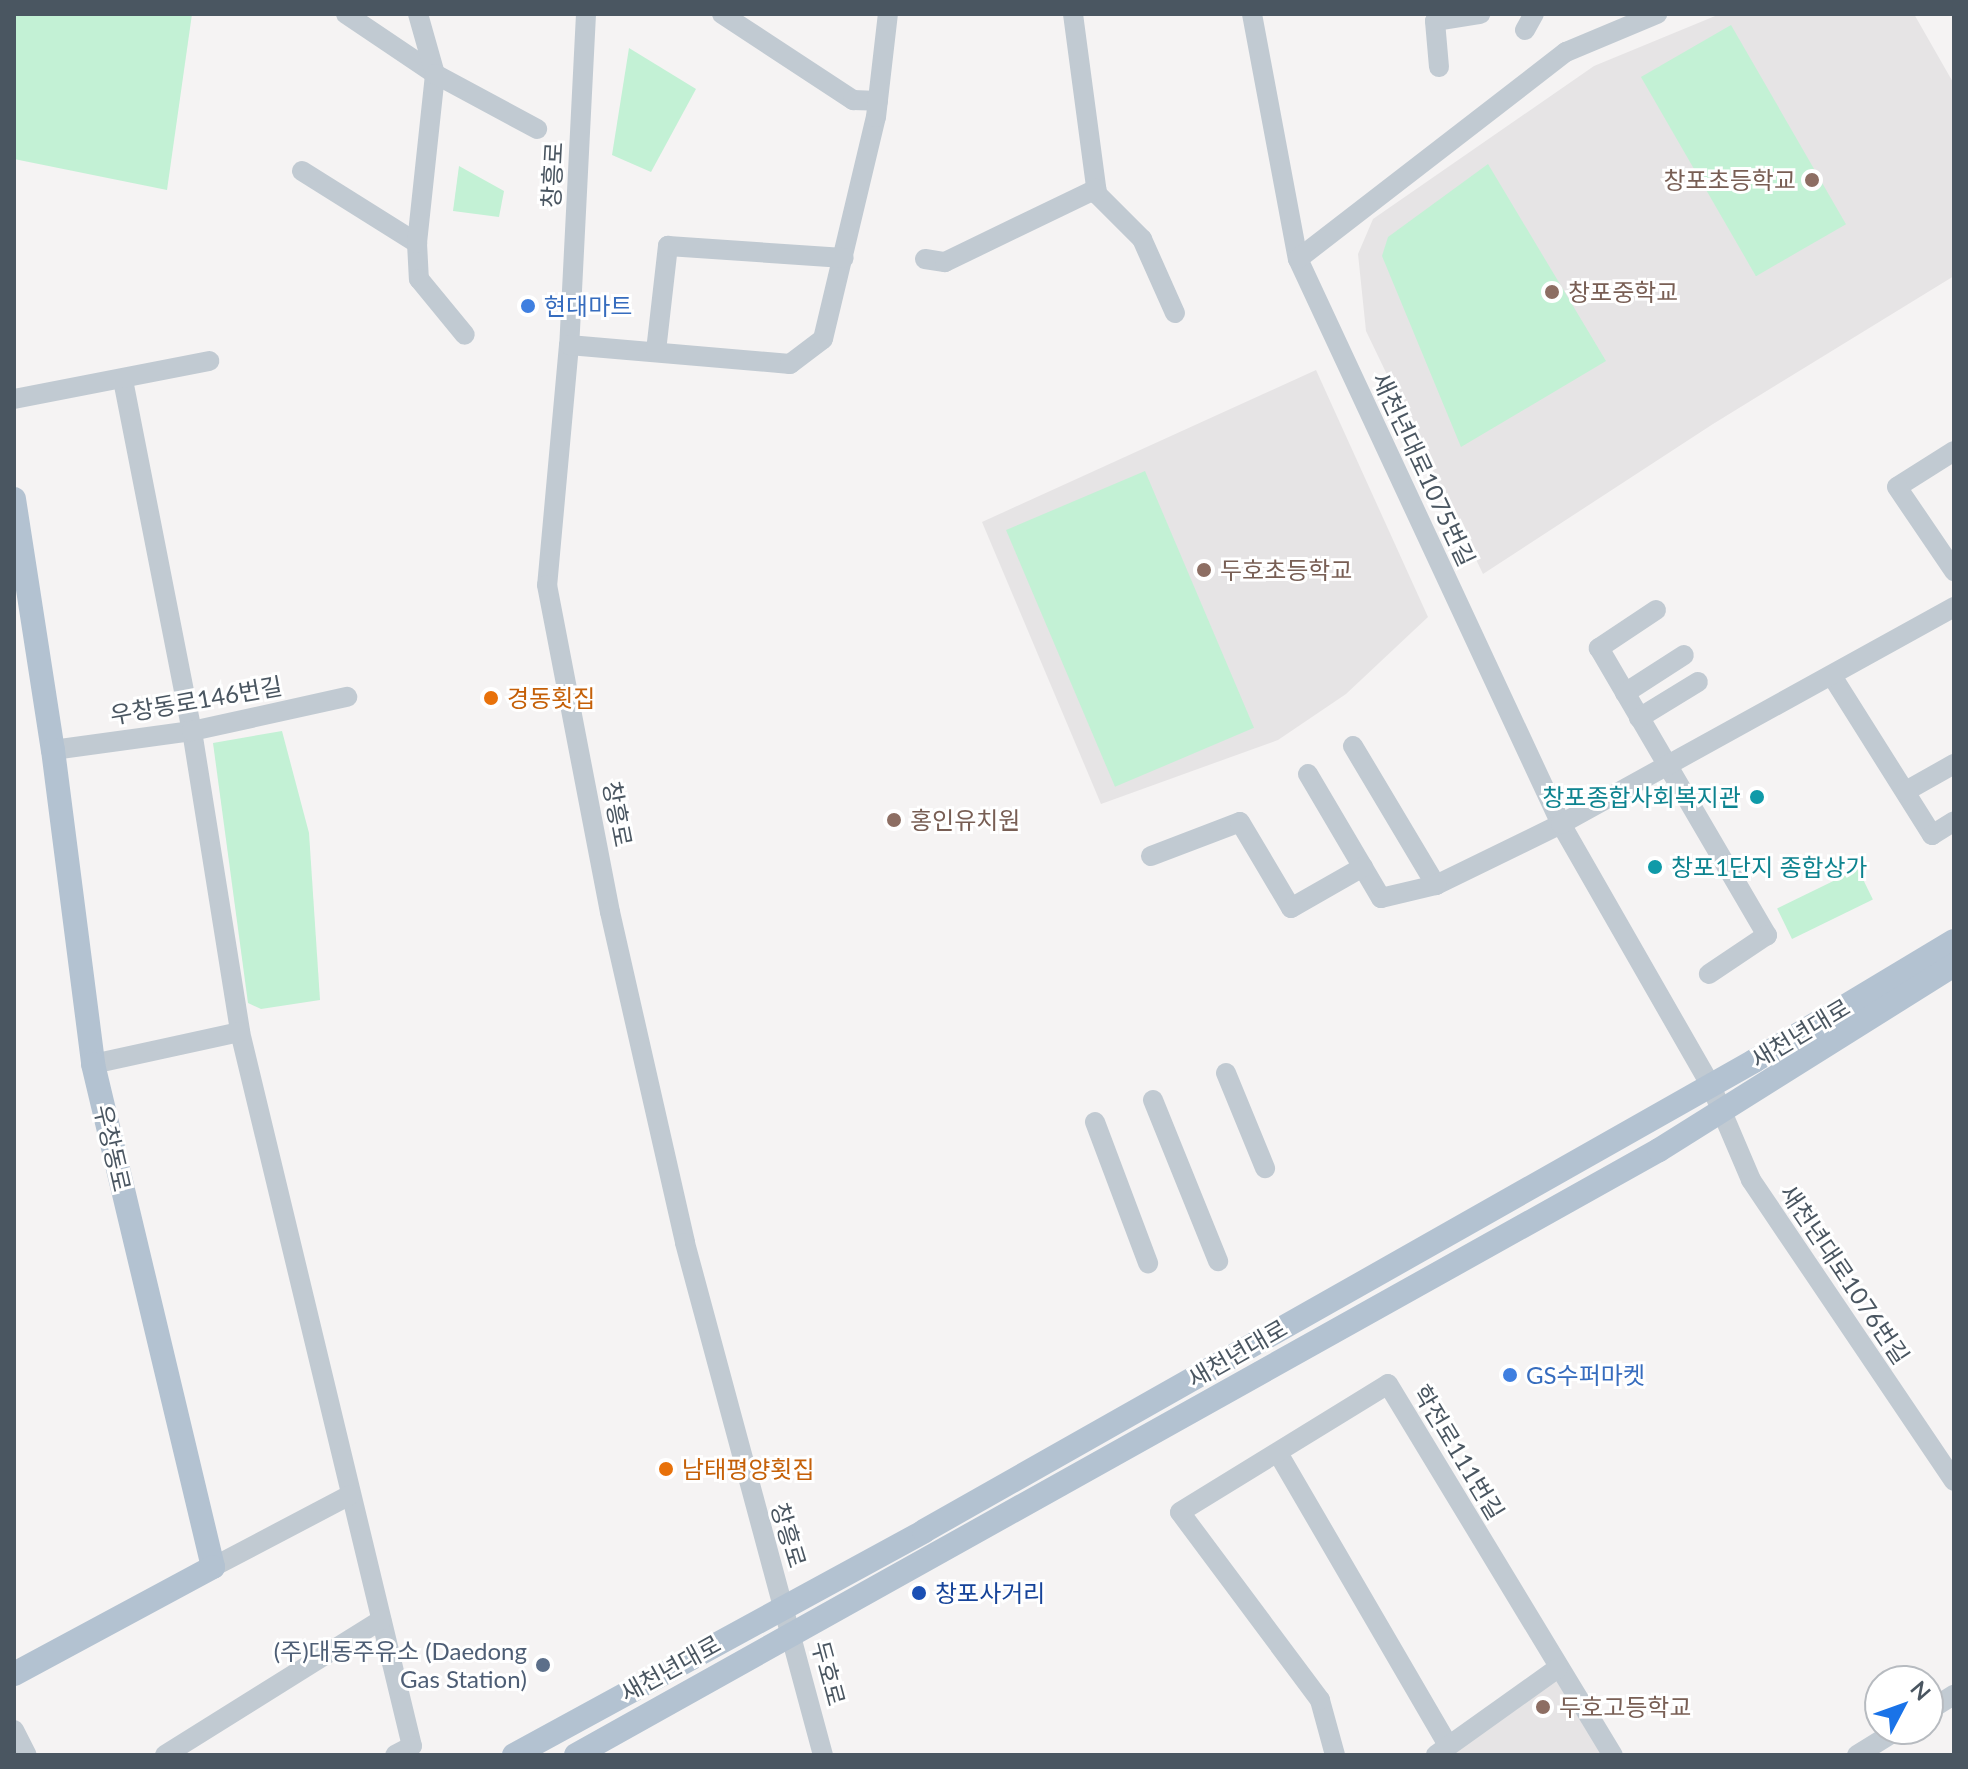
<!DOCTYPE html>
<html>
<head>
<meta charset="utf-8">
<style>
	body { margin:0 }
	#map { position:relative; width:1968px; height:1769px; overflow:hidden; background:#f5f3f3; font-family:Lato,"Noto Sans KR",sans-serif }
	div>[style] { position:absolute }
	.education>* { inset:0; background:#e6e4e5 }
	.green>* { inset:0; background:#c3f1d5; transform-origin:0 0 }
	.minor>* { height:20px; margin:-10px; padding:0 10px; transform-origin:10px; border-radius:10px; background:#c1cad2 }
	.major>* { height:24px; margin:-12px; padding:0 12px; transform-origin:12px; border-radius:12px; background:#b3c2d1 }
	.dots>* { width:22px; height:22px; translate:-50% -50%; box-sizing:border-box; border:4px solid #fff; border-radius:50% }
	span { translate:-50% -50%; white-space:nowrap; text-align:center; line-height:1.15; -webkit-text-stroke:6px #fff; paint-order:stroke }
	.street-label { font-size:24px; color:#4a5661 }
	.education-label { font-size:24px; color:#785e54 }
	.right { translate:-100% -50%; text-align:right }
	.left { translate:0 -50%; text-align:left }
	.shop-label { font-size:24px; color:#366cbe }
	.food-label { font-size:24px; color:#c56008 }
	.culture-label { font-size:24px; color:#0d838f }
	.transit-label { font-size:24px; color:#164399 }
	.service-label { font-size:24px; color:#4e5e75 }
	.frame { position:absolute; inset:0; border:16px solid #4a5661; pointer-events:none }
	.north { position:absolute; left:1864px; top:1665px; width:80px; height:80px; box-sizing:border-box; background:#fff; border:2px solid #b7bbc0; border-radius:50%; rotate:49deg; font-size:22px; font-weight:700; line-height:32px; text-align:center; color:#4a5661 }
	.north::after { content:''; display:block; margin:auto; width:28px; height:36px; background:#1a73e8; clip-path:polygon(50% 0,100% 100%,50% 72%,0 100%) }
</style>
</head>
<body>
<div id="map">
	<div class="education">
		<div style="clip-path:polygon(1720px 14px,1914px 14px,1954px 84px,1954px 276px,1713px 424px,1483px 574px,1366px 331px,1358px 254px,1373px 219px,1594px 66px)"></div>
		<div style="clip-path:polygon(1316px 370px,1428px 617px,1346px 694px,1278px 740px,1101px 804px,982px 522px)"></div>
		<div style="clip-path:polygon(1558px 1668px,1613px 1755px,1436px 1755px)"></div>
	</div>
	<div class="green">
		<div style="clip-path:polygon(14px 14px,192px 14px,167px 190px,14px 159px)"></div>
		<div style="left:1731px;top:25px;width:230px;height:104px;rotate:60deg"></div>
		<div style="clip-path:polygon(629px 48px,696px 89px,651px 172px,612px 155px)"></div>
		<div style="clip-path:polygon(1488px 164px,1606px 361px,1461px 447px,1382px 256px,1388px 237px)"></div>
		<div style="clip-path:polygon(459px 166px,504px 191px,499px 217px,453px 211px)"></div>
		<div style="left:1145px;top:471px;width:279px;height:151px;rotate:67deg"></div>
		<div style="clip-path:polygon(282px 731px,309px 833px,320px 1000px,261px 1009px,248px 1003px,213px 743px)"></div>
		<div style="left:1858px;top:869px;width:34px;height:90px;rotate:64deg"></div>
	</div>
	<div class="minor">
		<div style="left:346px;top:14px;width:107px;rotate:34deg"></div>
		<div style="left:418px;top:14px;width:62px;rotate:74.2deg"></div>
		<div style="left:586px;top:14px;width:331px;rotate:92.9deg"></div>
		<div style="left:569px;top:345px;width:241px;rotate:95.2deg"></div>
		<div style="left:547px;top:585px;width:333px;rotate:79.1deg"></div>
		<div style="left:610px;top:912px;width:339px;rotate:77.2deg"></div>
		<div style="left:685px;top:1243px;width:530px;rotate:74.92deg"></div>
		<div style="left:722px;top:14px;width:157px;rotate:33.3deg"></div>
		<div style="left:853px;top:100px;width:25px;rotate:2deg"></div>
		<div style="left:1073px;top:14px;width:182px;rotate:82.4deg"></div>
		<div style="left:1097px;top:194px;width:64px;rotate:45deg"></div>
		<div style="left:1142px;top:239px;width:81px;rotate:66deg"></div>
		<div style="left:1252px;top:14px;width:249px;rotate:79.4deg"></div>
		<div style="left:1298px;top:259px;width:623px;rotate:65.04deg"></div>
		<div style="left:1561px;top:824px;width:302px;rotate:60.2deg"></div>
		<div style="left:1711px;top:1086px;width:102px;rotate:66.9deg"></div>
		<div style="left:1751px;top:1180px;width:363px;rotate:56deg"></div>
		<div style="left:1525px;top:30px;width:18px;rotate:-61deg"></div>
		<div style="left:1439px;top:67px;width:46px;rotate:-95deg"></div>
		<div style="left:1435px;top:21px;width:46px;rotate:-8.8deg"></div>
		<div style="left:302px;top:171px;width:136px;rotate:32.1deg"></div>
		<div style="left:417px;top:243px;width:36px;rotate:87deg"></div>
		<div style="left:419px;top:279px;width:72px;rotate:50.6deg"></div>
		<div style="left:417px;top:243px;width:170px;rotate:-83.9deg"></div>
		<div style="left:435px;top:74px;width:116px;rotate:28.3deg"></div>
		<div style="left:925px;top:259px;width:20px;rotate:9deg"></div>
		<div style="left:945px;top:262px;width:168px;rotate:-25.8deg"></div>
		<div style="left:1298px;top:259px;width:339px;rotate:-37.7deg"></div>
		<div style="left:1566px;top:52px;width:99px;rotate:-22.7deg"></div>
		<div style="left:569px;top:345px;width:222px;rotate:4.9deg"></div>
		<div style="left:790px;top:364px;width:41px;rotate:-37.1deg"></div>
		<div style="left:823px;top:339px;width:228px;rotate:-76.6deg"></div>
		<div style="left:876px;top:117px;width:104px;rotate:-83.4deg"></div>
		<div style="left:656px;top:351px;width:106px;rotate:-83.5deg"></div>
		<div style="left:668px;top:246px;width:176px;rotate:3.9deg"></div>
		<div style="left:123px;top:380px;width:358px;rotate:78.9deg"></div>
		<div style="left:192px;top:731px;width:305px;rotate:80.9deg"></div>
		<div style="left:240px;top:1032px;width:734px;rotate:76.46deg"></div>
		<div style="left:412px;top:1746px;width:19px;rotate:152deg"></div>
		<div style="left:14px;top:399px;width:199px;rotate:-11deg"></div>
		<div style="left:1954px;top:451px;width:67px;rotate:147.7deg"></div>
		<div style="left:1897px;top:487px;width:102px;rotate:55.8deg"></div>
		<div style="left:1656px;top:610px;width:69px;rotate:146.3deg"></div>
		<div style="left:1599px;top:648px;width:333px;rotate:59.7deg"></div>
		<div style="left:1767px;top:935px;width:70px;rotate:146.1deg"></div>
		<div style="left:1832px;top:676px;width:188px;rotate:57.8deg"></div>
		<div style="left:1932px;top:835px;width:26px;rotate:-32deg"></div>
		<div style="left:1625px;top:693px;width:70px;rotate:-32.8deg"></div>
		<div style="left:1639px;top:718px;width:69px;rotate:-31.4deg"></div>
		<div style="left:1353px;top:746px;width:162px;rotate:59.2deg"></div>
		<div style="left:1436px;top:885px;width:139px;rotate:-26deg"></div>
		<div style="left:1561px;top:824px;width:449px;rotate:-28.9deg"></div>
		<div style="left:53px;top:750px;width:140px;rotate:-7.8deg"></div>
		<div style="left:192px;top:731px;width:159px;rotate:-12.4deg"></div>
		<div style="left:1308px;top:774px;width:144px;rotate:59.5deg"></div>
		<div style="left:1381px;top:898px;width:57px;rotate:-13.3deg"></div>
		<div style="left:1906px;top:791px;width:55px;rotate:-29.4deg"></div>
		<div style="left:1151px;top:856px;width:95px;rotate:-20.9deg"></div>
		<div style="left:1240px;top:822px;width:100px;rotate:59.3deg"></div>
		<div style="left:1291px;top:908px;width:83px;rotate:-29.7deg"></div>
		<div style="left:93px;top:1064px;width:150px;rotate:-12.3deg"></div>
		<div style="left:1226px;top:1073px;width:103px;rotate:67.7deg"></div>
		<div style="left:1153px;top:1100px;width:174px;rotate:68deg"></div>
		<div style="left:1095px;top:1122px;width:151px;rotate:69.4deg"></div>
		<div style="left:1278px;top:1453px;width:338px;rotate:59.8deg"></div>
		<div style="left:213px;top:1567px;width:155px;rotate:-27.7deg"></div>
		<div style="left:1928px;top:1711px;width:31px;rotate:-32deg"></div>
		<div style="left:14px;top:1730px;width:28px;rotate:63deg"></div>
		<div style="left:165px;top:1755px;width:255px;rotate:-32deg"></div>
		<div style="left:1335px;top:1755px;width:57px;rotate:-105.3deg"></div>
		<div style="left:1320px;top:1700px;width:234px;rotate:-126.7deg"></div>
		<div style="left:1180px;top:1512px;width:244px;rotate:-31.6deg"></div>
		<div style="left:1388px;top:1384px;width:434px;rotate:58.8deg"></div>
		<div style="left:1436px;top:1755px;width:150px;rotate:-35.5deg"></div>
		<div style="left:1857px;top:1755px;width:49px;rotate:-31.8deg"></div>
	</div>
	<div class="major">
		<div style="left:14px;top:499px;width:254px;rotate:81.2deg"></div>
		<div style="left:53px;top:750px;width:317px;rotate:82.7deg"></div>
		<div style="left:93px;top:1064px;width:517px;rotate:76.58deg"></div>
		<div style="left:213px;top:1567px;width:226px;rotate:151.7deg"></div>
		<div style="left:514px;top:1755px;width:467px;rotate:-28.6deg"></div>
		<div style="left:924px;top:1531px;width:954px;rotate:-29.52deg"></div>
		<div style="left:1754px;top:1061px;width:233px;rotate:-31deg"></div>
		<div style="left:576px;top:1755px;width:1241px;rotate:-29.19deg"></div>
		<div style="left:1659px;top:1150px;width:348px;rotate:-32.1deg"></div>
	</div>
	<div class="dots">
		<div style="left:1812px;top:180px;background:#8d6e63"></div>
		<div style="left:1552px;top:292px;background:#8d6e63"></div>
		<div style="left:528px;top:306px;background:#3f7fe0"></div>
		<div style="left:1204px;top:570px;background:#8d6e63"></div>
		<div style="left:491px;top:698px;background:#e8710a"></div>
		<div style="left:1757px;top:797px;background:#0f9aa8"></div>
		<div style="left:894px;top:820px;background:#8d6e63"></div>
		<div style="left:1655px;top:867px;background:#0f9aa8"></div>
		<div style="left:1510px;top:1375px;background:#3f7fe0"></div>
		<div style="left:666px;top:1469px;background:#e8710a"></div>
		<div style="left:919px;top:1593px;background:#1a4fb4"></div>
		<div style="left:543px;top:1665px;background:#5c6f8a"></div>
		<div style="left:1543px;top:1707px;background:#8d6e63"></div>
	</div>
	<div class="street-label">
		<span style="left:552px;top:175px;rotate:-87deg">창흥로</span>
		<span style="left:1424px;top:469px;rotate:65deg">새천년대로1075번길</span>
		<span style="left:196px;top:700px;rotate:-10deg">우창동로146번길</span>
		<span style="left:618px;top:814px;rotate:79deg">창흥로</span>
		<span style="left:1800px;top:1033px;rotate:-31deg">새천년대로</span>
		<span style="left:113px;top:1148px;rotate:77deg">우창동로</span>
		<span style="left:1845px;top:1274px;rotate:56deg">새천년대로1076번길</span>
		<span style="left:1237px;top:1353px;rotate:-30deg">새천년대로</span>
		<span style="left:1459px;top:1452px;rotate:59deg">학전로111번길</span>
		<span style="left:789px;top:1535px;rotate:73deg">창흥로</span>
		<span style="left:670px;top:1668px;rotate:-29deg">새천년대로</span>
		<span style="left:829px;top:1673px;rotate:75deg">두호로</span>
	</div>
	<div class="education-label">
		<span class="right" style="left:1796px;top:180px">창포초등학교</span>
		<span class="left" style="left:1568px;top:292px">창포중학교</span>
		<span class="left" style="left:1220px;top:570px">두호초등학교</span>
		<span class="left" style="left:910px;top:820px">홍인유치원</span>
		<span class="left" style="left:1559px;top:1707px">두호고등학교</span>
	</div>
	<div class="shop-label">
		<span class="left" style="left:544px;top:306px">현대마트</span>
		<span class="left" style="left:1526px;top:1375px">GS수퍼마켓</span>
	</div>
	<div class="food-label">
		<span class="left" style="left:507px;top:698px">경동횟집</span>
		<span class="left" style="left:682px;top:1469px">남태평양횟집</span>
	</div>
	<div class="culture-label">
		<span class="right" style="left:1741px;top:797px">창포종합사회복지관</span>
		<span class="left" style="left:1671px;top:867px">창포1단지 종합상가</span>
	</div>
	<div class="transit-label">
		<span class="left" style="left:935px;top:1593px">창포사거리</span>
	</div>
	<div class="service-label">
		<span class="right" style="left:527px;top:1665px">(주)대동주유소 (Daedong<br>Gas Station)</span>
	</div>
	<div class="frame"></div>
	<div class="north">N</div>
</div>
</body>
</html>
